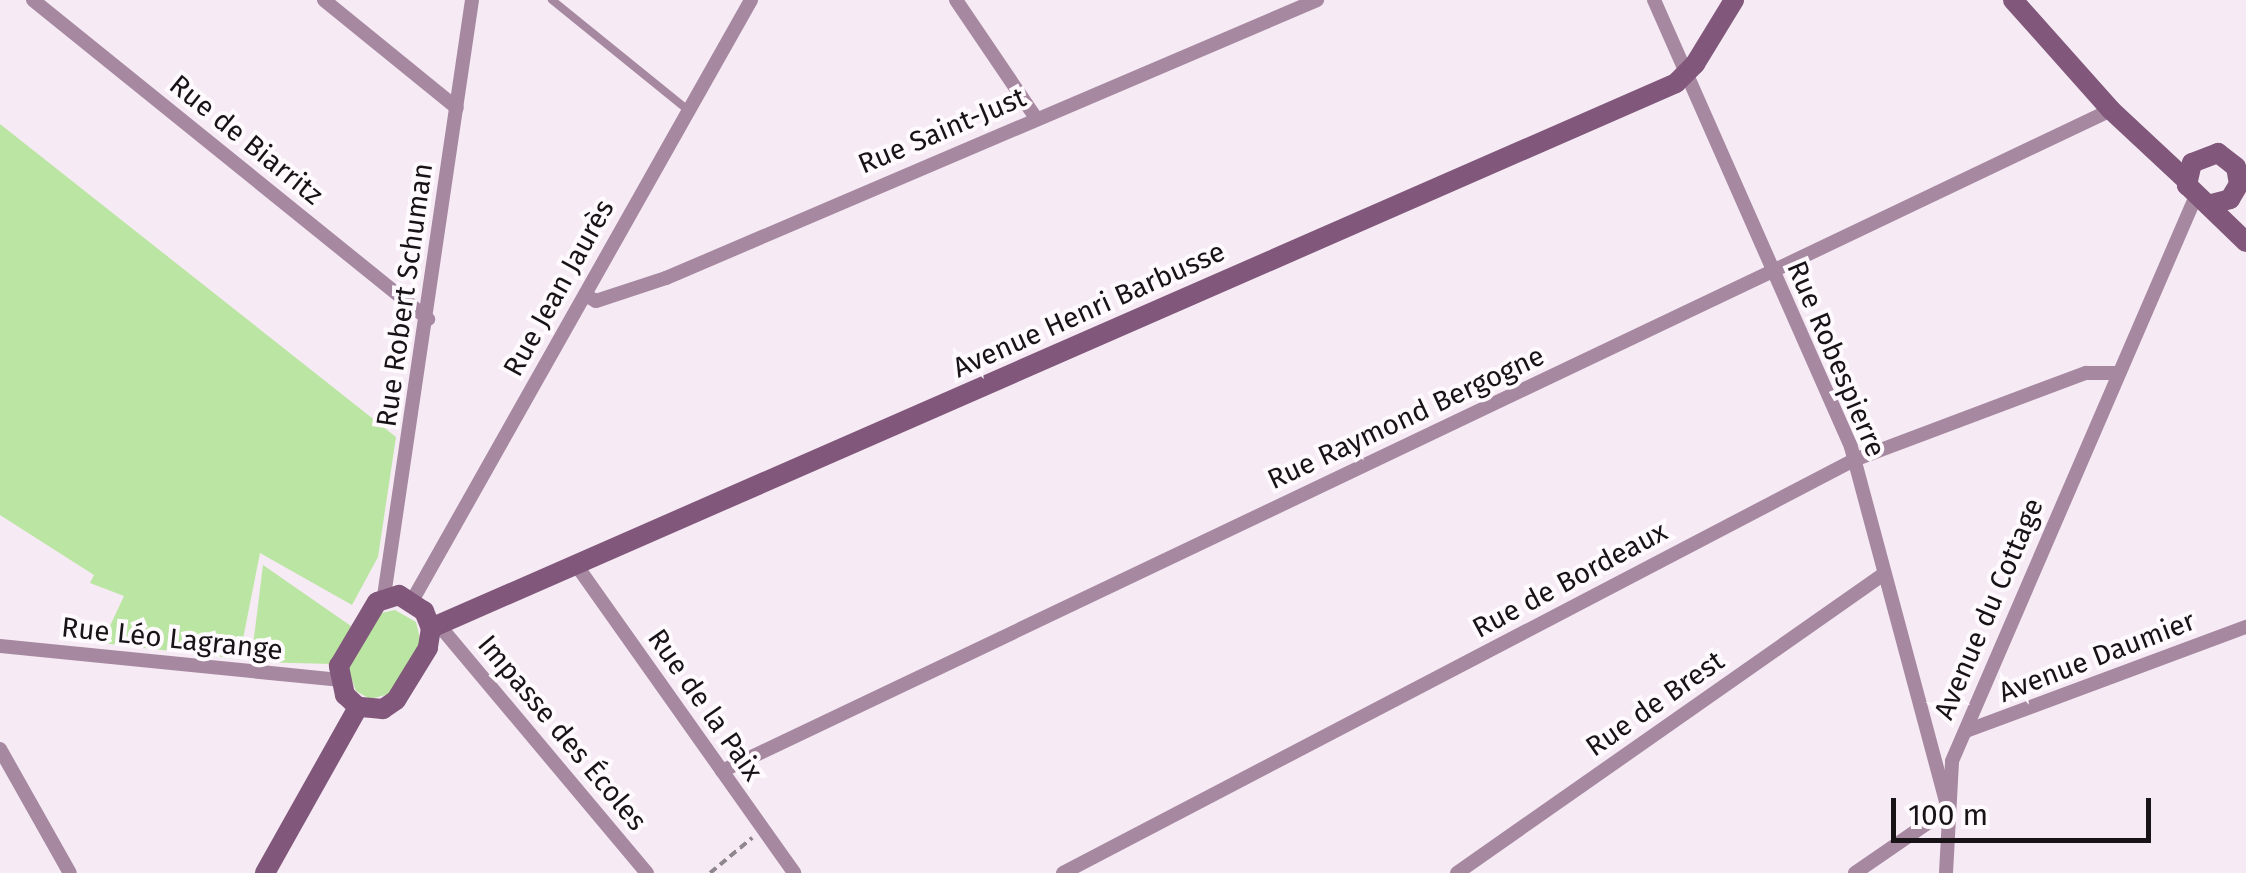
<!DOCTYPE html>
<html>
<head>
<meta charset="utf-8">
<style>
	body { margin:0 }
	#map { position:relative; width:2246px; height:873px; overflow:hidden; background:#f6eaf4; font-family:"Fira Sans",sans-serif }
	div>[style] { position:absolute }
	.green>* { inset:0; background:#bbe5a2 }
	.path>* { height:4px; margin-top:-2px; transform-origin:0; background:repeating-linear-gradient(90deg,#8f878e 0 8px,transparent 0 13px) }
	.lane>* { height:8px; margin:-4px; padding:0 4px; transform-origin:4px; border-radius:4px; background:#a688a1 }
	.street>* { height:14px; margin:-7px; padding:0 7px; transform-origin:7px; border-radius:7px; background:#a688a1 }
	.secondary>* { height:20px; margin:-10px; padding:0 10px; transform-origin:10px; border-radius:10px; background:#81587b }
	span { translate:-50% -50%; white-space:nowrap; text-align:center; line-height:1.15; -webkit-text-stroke:8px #fffafe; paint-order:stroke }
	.street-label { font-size:28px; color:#171316 }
	.scale { position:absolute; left:1891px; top:798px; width:260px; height:45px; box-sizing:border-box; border:5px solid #171316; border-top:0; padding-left:12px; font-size:30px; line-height:35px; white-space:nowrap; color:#171316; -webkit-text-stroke:8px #fffafe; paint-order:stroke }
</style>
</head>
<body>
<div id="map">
	<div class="green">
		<div style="clip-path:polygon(0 124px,396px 437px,378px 557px,352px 605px,260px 553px,239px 659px,102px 643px,124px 596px,90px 583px,94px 575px,0 515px)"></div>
		<div style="clip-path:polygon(263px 565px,351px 626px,332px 664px,251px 662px)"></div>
		<div style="clip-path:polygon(395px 610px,416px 622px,422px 647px,393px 693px,370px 699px,356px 691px,347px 666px,381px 613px)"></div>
	</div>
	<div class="path">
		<div style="left:710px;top:873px;width:55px;rotate:-39.8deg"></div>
	</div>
	<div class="lane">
		<div style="left:552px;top:0;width:175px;rotate:39deg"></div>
	</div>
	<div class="street">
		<div style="left:33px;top:0;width:508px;rotate:38.92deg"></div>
		<div style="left:324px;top:0;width:171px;rotate:39.1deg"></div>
		<div style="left:956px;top:0;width:143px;rotate:55.9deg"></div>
		<div style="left:1654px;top:0;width:488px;rotate:66.2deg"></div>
		<div style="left:1851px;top:447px;width:375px;rotate:75deg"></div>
		<div style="left:1948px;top:809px;width:113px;rotate:145.5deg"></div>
		<div style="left:587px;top:296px;width:10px;rotate:29deg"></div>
		<div style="left:596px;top:301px;width:74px;rotate:-18.2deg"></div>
		<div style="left:666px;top:278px;width:708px;rotate:-23.12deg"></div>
		<div style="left:577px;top:566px;width:376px;rotate:54.7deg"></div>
		<div style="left:384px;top:596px;width:602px;rotate:-81.6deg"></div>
		<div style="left:412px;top:601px;width:690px;rotate:-60.57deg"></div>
		<div style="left:438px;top:624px;width:325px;rotate:50deg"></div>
		<div style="left:0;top:646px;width:341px;rotate:5.7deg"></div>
		<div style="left:1966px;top:731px;width:299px;rotate:-20.4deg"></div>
		<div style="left:0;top:749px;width:142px;rotate:60.6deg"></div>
		<div style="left:722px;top:771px;width:1538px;rotate:-25.45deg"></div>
		<div style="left:1063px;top:873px;width:892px;rotate:-27.57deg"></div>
		<div style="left:1854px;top:460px;width:248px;rotate:-20.6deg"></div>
		<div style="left:2086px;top:373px;width:29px"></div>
		<div style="left:1457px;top:873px;width:518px;rotate:-35.01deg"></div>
		<div style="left:1946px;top:873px;width:112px;rotate:-86.9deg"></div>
		<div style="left:1952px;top:761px;width:613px;rotate:-66.65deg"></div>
	</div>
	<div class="secondary">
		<div style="left:2013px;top:0;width:147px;rotate:48.3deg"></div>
		<div style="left:2111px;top:110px;width:103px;rotate:43deg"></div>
		<div style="left:2208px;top:205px;width:23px;rotate:-15deg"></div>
		<div style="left:2230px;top:199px;width:17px;rotate:-59deg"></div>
		<div style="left:2239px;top:184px;width:17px;rotate:-100deg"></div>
		<div style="left:2236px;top:167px;width:23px;rotate:-142deg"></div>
		<div style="left:2218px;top:153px;width:28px;rotate:159deg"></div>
		<div style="left:2192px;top:163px;width:23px;rotate:103deg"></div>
		<div style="left:2187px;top:185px;width:82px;rotate:44deg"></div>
		<div style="left:399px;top:595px;width:30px;rotate:33deg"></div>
		<div style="left:424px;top:611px;width:18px;rotate:68deg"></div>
		<div style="left:431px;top:628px;width:20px;rotate:99deg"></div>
		<div style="left:428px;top:648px;width:61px;rotate:121.6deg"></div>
		<div style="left:396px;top:700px;width:16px;rotate:145deg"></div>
		<div style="left:383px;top:709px;width:25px;rotate:-175deg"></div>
		<div style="left:358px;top:707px;width:18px;rotate:-137deg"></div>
		<div style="left:345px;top:695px;width:30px;rotate:-102deg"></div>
		<div style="left:339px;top:666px;width:74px;rotate:-59.3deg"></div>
		<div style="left:377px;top:602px;width:23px;rotate:-18deg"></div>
		<div style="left:431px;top:628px;width:1359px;rotate:-23.64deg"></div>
		<div style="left:1676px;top:83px;width:27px;rotate:-45deg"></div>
		<div style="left:1695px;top:64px;width:75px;rotate:-58.6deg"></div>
		<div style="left:265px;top:873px;width:190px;rotate:-60.7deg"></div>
	</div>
	<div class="street-label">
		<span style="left:942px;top:131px;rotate:-23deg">Rue Saint-Just</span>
		<span style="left:246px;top:140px;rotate:39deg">Rue de Biarritz</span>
		<span style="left:559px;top:288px;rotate:-61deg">Rue Jean Jaurès</span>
		<span style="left:405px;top:295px;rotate:-82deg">Rue Robert Schuman</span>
		<span style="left:1089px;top:310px;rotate:-24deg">Avenue Henri Barbusse</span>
		<span style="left:1836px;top:359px;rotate:67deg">Rue Robespierre</span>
		<span style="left:1406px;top:418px;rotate:-25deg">Rue Raymond Bergogne</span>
		<span style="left:1570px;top:580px;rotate:-28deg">Rue de Bordeaux</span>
		<span style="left:1989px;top:609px;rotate:-67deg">Avenue du Cottage</span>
		<span style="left:172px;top:639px;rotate:6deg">Rue Léo Lagrange</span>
		<span style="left:2097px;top:657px;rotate:-21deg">Avenue Daumier</span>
		<span style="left:1655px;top:704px;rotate:-35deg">Rue de Brest</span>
		<span style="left:705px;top:705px;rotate:55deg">Rue de la Paix</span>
		<span style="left:562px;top:733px;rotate:50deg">Impasse des Écoles</span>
	</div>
	<div class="scale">100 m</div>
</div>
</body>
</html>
